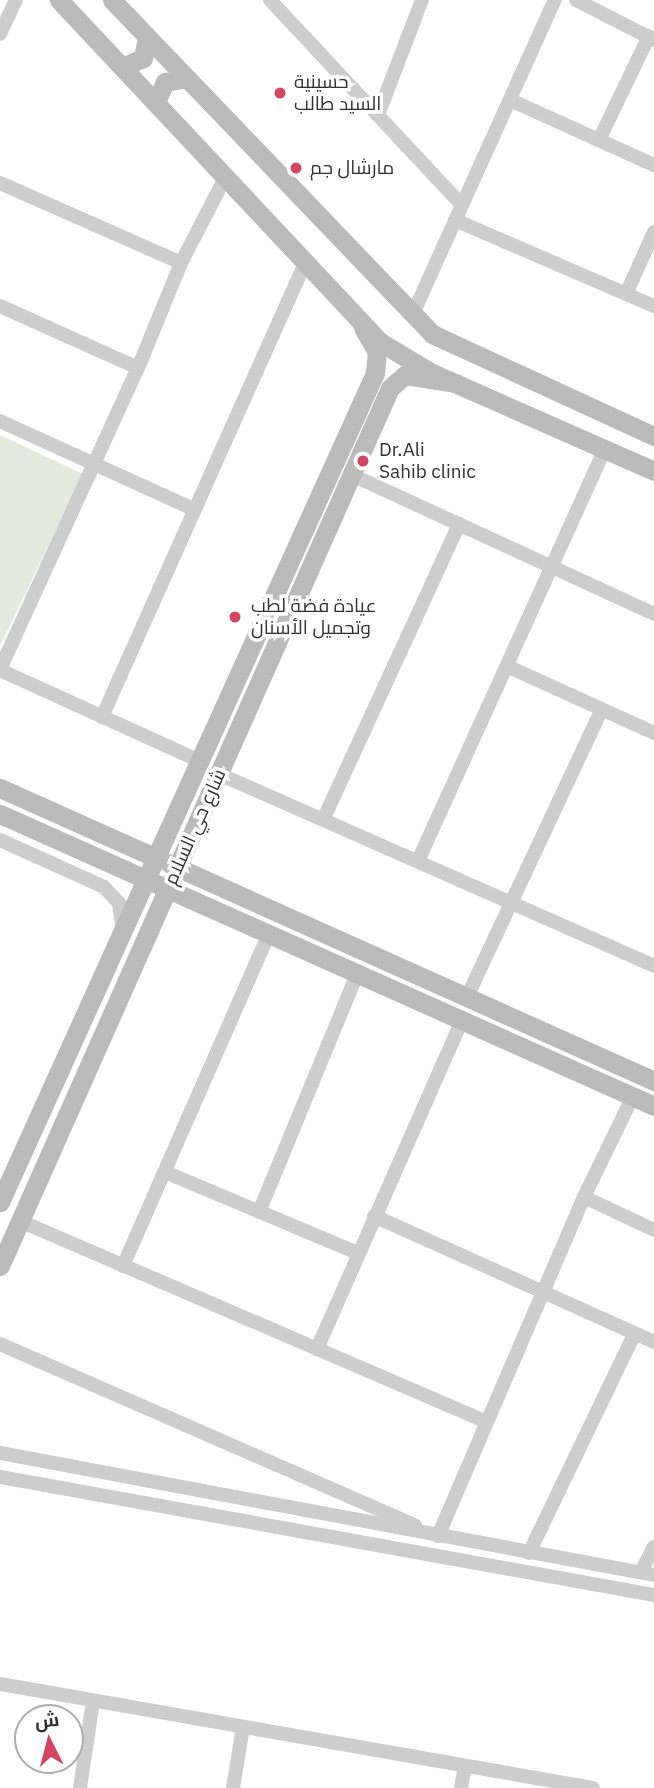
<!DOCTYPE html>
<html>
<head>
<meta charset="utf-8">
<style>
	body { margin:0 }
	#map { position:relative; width:654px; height:1788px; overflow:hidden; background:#fff; font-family:"IBM Plex Sans",Cairo,sans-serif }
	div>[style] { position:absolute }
	.green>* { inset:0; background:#e5e9dd }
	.street>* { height:14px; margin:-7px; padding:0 7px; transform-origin:7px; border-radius:7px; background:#cdcdcd }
	.secondary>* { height:19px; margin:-9.5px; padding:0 9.5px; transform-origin:9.5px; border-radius:9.5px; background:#bababa }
	.dots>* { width:19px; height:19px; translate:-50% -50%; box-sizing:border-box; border:4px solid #fff; border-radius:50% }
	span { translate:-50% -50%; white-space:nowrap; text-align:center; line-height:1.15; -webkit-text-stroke:7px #fff; paint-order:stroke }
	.poi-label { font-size:19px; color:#303030 }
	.left { translate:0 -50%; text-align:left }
	.street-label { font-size:19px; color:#303030 }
	.north { position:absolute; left:14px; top:1704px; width:70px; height:70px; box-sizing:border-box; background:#fff; border:2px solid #acacac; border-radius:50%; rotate:354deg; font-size:19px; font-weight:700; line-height:28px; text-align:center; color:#303030 }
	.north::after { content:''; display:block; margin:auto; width:24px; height:32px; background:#d44563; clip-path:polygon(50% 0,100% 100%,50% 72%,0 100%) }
</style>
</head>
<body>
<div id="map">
	<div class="green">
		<div style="clip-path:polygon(0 435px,83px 474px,0 646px)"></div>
	</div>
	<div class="street">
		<div style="left:270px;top:0;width:281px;rotate:46.9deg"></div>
		<div style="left:576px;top:0;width:88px;rotate:27.1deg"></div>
		<div style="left:0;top:34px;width:38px;rotate:-65deg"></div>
		<div style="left:510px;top:100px;width:158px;rotate:24.3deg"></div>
		<div style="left:378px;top:115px;width:123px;rotate:-69.1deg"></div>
		<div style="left:599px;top:140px;width:115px;rotate:-64.3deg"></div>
		<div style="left:0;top:183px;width:198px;rotate:23.8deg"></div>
		<div style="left:455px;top:220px;width:217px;rotate:23.4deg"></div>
		<div style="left:626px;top:294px;width:68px;rotate:-65.7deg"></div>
		<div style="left:0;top:306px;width:151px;rotate:24.2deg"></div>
		<div style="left:412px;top:316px;width:347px;rotate:-65.7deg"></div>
		<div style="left:0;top:421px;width:214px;rotate:24.5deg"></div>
		<div style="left:352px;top:475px;width:332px;rotate:24.7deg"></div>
		<div style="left:507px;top:666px;width:162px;rotate:24.5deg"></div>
		<div style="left:0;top:669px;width:331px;rotate:-65.4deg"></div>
		<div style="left:138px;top:368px;width:113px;rotate:-67.7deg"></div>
		<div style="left:181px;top:263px;width:98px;rotate:-62.7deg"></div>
		<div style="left:0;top:670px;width:220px;rotate:24.5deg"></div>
		<div style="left:102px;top:717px;width:500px;rotate:-65.9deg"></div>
		<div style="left:219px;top:774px;width:475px;rotate:23.8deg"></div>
		<div style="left:323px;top:820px;width:326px;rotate:-65.3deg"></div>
		<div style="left:0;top:840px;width:114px;rotate:24.3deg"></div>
		<div style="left:104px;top:887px;width:22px;rotate:47deg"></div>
		<div style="left:119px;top:903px;width:27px;rotate:82deg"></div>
		<div style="left:418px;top:861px;width:452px;rotate:-65.6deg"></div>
		<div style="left:467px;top:997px;width:318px;rotate:-64.9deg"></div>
		<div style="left:165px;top:1172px;width:209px;rotate:22.8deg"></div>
		<div style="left:584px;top:1197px;width:77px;rotate:25.2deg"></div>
		<div style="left:259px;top:1212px;width:257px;rotate:-67.6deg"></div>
		<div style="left:374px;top:1216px;width:307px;rotate:24.2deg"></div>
		<div style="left:20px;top:1221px;width:508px;rotate:23.29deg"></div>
		<div style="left:123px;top:1266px;width:363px;rotate:-66.3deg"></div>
		<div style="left:0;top:1344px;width:453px;rotate:23.6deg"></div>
		<div style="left:317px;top:1349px;width:360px;rotate:-66.2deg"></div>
		<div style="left:0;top:1453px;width:665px;rotate:10.57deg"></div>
		<div style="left:0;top:1477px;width:665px;rotate:10.23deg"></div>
		<div style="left:438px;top:1536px;width:369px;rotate:-66.7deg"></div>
		<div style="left:584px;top:1197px;width:112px;rotate:-64.1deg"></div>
		<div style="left:529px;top:1553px;width:244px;rotate:-64.3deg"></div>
		<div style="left:641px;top:1572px;width:28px;rotate:-63deg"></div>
		<div style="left:0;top:1684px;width:602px;rotate:9.95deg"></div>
		<div style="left:80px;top:1788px;width:88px;rotate:-81.5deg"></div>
		<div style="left:233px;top:1788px;width:62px;rotate:-80.7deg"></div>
		<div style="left:461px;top:1788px;width:22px;rotate:-80deg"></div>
	</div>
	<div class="secondary">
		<div style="left:59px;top:0;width:469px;rotate:46.8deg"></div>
		<div style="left:380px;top:342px;width:61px;rotate:30.8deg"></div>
		<div style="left:432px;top:373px;width:243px;rotate:23.8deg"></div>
		<div style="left:112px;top:0;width:463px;rotate:46.2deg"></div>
		<div style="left:432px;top:334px;width:244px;rotate:24.7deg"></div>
		<div style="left:122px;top:67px;width:23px;rotate:-23deg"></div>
		<div style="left:143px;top:58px;width:21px;rotate:-79deg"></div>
		<div style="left:156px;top:102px;width:22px;rotate:-66deg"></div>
		<div style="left:165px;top:82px;width:22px;rotate:-10deg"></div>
		<div style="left:0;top:788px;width:717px;rotate:24.13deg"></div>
		<div style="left:0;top:814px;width:716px;rotate:24.06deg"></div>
		<div style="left:0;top:1202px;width:910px;rotate:-65.66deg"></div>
		<div style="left:375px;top:373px;width:21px;rotate:-85deg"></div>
		<div style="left:377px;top:352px;width:28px;rotate:-120deg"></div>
		<div style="left:0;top:1266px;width:961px;rotate:-66.05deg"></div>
		<div style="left:390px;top:388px;width:20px;rotate:-41deg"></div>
		<div style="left:405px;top:375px;width:52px;rotate:8.9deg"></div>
	</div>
	<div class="dots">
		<div style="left:280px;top:93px;background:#d44563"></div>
		<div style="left:296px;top:168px;background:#d44563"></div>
		<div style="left:363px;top:461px;background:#d44563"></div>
		<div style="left:235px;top:617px;background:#d44563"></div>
	</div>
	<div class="poi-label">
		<span class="left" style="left:294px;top:93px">حسينية<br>السيد طالب</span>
		<span class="left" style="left:310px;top:168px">مارشال جم</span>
		<span class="left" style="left:379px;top:461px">Dr.Ali<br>Sahib clinic</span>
		<span class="left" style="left:251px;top:617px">عيادة فضة لطب<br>وتجميل الأسنان</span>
	</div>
	<div class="street-label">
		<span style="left:195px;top:827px;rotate:-66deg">شارع حي السلام</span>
	</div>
	<div class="north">ش</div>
</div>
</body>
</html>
